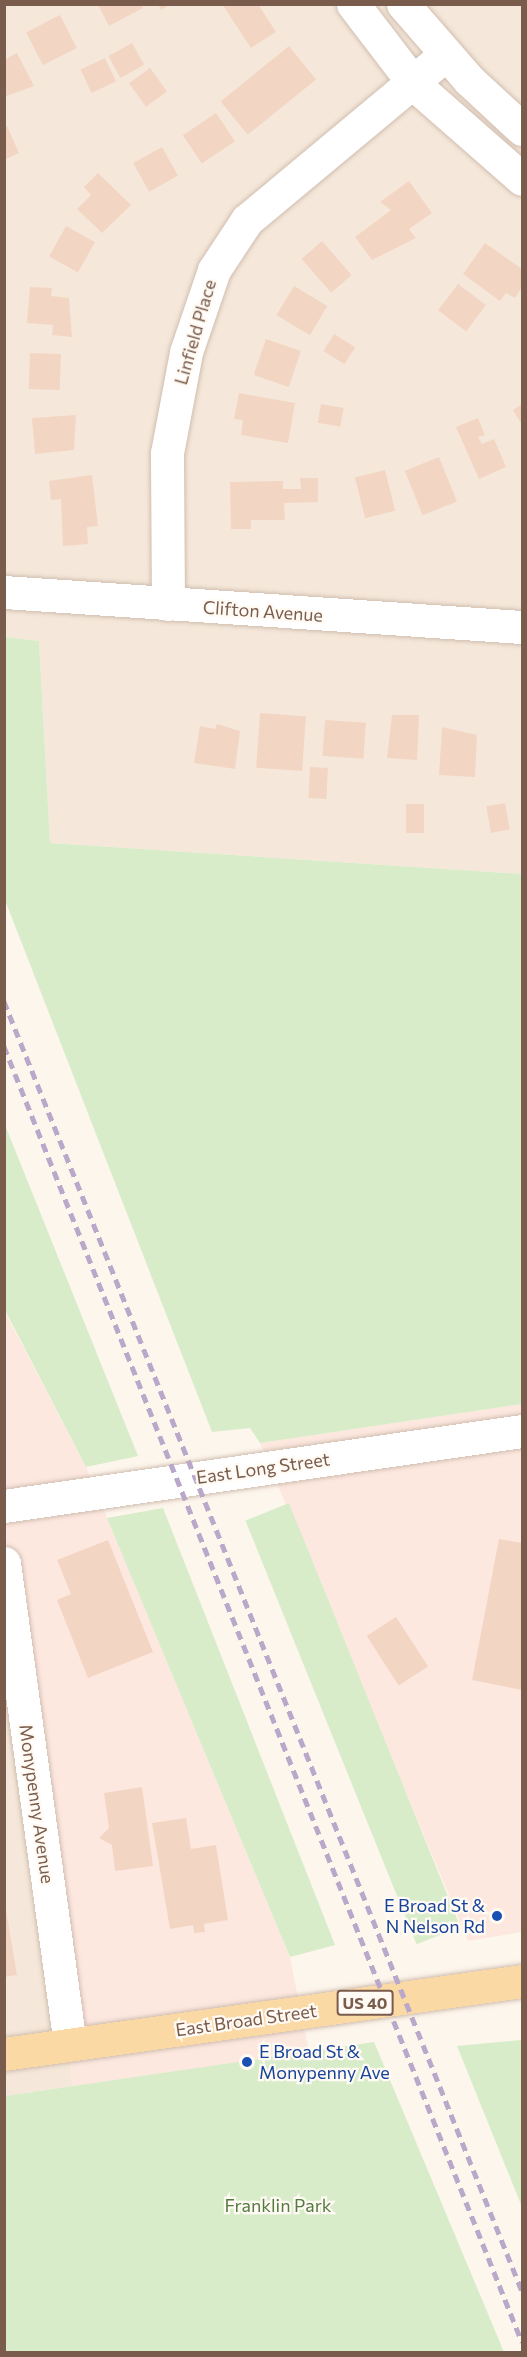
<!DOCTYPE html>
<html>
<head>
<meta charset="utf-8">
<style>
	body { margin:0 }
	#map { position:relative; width:527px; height:2357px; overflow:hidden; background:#fdf6ec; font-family:Commissioner,sans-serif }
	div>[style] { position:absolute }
	.residential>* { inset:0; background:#f5e8da }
	.commercial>* { inset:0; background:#fde8e0 }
	.green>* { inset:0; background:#d8ecc9; transform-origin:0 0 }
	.building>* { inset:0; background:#f3d5c3; transform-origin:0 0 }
	.roads { filter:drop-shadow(0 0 2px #d1beb0) drop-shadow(0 0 2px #d1beb0) }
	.street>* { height:33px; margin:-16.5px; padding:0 16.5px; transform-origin:16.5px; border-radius:16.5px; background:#fff }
	.primary>* { height:33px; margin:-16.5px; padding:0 16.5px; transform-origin:16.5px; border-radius:16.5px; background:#fbd9a5 }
	.rail>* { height:4.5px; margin-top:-2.25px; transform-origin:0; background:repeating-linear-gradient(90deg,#b9a8c9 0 9px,transparent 0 15px) }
	.dots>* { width:16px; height:16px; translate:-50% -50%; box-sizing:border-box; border:3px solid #fffaf3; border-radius:50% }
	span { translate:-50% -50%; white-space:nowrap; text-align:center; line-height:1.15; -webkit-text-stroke:4.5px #fffaf3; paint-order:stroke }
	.shield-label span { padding:2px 4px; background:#fffaf3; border:2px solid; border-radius:4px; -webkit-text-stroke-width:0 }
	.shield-label { font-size:16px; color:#7a5c4d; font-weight:700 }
	.street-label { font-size:18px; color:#7a5c4d }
	.transit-label { font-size:18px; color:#164399 }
	.right { translate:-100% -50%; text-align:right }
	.left { translate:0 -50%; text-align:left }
	.park-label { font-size:18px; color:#537a41 }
	.frame { position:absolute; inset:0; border:6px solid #7a5c4d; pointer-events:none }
</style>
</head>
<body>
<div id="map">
	<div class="residential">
		<div style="clip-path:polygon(5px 5px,522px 5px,522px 874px,50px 843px,39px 641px,5px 637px)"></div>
		<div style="clip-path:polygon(4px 1613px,73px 2086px,5px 2096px,4px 2096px)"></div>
	</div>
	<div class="commercial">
		<div style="clip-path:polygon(4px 1310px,86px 1467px,290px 1957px,309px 2052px,73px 2086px,5px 1613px)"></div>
		<div style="clip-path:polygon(522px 1404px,522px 1932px,468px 1941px,260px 1443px)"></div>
	</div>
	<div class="green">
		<div style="clip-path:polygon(5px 637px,39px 641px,50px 843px,522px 874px,522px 1404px,260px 1443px,250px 1428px,212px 1432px,5px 900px)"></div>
		<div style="clip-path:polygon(5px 1125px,138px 1456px,86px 1467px,5px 1310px)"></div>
		<div style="left:289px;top:1503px;width:457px;height:47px;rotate:68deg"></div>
		<div style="clip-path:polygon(163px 1508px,335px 1945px,290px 1957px,107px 1518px)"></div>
		<div style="clip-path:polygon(522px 2040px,522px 2207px,457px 2046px)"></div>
		<div style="clip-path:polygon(374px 2042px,504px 2352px,5px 2352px,5px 2096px)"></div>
	</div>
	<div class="building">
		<div style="clip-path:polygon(158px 4px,171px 4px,161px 10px)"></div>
		<div style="clip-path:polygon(222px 4px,258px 4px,276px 32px,251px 48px)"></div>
		<div style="clip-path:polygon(98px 5px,141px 5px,143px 8px,109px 26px)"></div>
		<div style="left:60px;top:15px;width:37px;height:38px;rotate:63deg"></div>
		<div style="left:132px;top:43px;width:25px;height:27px;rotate:61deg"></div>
		<div style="left:289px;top:46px;width:43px;height:88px;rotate:51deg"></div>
		<div style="clip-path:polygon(17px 53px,34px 86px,4px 97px,4px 60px)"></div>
		<div style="left:105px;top:58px;width:26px;height:27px;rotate:65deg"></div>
		<div style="left:150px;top:68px;width:29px;height:26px;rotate:54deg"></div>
		<div style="left:216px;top:113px;width:34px;height:40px;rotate:56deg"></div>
		<div style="clip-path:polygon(7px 126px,19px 153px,4px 160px,4px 127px)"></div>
		<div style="left:162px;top:147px;width:33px;height:33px;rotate:61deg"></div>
		<div style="clip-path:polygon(98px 173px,131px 205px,102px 233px,77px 209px,91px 195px,84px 187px)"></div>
		<div style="clip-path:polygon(409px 181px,432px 213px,409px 229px,416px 238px,372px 260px,355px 237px,391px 210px,380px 202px)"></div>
		<div style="left:66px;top:226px;width:33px;height:35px;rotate:29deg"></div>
		<div style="left:322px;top:241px;width:45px;height:27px;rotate:49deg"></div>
		<div style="clip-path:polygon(485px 243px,522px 269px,522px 287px,515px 298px,506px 293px,500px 301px,463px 274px)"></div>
		<div style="left:458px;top:284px;width:35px;height:33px;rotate:37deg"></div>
		<div style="left:294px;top:286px;width:39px;height:34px;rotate:31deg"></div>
		<div style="clip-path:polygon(30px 287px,52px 288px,51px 296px,69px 298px,72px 337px,52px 335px,53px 325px,27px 323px)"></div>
		<div style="left:334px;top:334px;width:25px;height:20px;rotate:32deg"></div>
		<div style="left:266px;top:339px;width:37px;height:38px;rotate:19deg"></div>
		<div style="left:30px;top:353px;width:31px;height:36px;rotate:2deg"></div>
		<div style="clip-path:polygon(239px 393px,295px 403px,288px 443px,241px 435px,243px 420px,234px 419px)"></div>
		<div style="left:321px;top:404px;width:23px;height:19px;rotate:10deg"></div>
		<div style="clip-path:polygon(522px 404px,522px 425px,513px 410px)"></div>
		<div style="clip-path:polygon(76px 415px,74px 450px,35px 454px,32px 418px)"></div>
		<div style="clip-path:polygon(478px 418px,485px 435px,478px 437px,482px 444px,494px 439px,506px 467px,479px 479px,456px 427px)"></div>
		<div style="left:439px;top:457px;width:48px;height:37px;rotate:68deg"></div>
		<div style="left:385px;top:470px;width:42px;height:31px;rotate:76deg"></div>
		<div style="clip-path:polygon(92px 475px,98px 526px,87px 527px,88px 544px,63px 546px,61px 499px,51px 500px,49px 481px)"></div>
		<div style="clip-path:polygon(300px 478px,318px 478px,318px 502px,284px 503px,285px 520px,251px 520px,251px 529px,231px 529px,230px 482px,283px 481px,283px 489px,301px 489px)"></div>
		<div style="left:260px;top:713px;width:46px;height:55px;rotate:4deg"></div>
		<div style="clip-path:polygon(392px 715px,419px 715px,417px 760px,387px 758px)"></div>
		<div style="left:325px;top:720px;width:41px;height:36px;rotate:4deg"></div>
		<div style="clip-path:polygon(217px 724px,240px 731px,235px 769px,194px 763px,200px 726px,215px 729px)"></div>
		<div style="clip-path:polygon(442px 727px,477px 735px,475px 777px,439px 775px)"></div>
		<div style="left:310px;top:767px;width:18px;height:31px;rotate:3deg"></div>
		<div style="left:505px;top:803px;width:27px;height:19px;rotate:80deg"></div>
		<div style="left:406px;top:804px;width:18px;height:29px"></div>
		<div style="clip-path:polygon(499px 1539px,522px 1543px,522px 1690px,472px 1680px)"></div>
		<div style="clip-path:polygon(108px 1540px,153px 1652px,88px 1678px,57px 1600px,71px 1594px,57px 1560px)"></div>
		<div style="left:396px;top:1617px;width:59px;height:35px;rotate:57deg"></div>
		<div style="clip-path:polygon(142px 1787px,153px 1866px,115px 1871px,112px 1845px,99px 1838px,109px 1828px,104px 1793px)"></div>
		<div style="clip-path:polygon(186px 1818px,191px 1849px,216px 1845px,228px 1920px,204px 1924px,205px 1932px,194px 1933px,193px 1925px,170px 1929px,152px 1823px)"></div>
		<div style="clip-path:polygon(4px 1898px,17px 1975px,4px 1977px)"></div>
	</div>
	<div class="roads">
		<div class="street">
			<div style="left:353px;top:4px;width:102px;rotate:52.6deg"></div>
			<div style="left:415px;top:85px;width:142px;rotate:41.3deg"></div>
			<div style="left:403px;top:4px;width:101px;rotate:49deg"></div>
			<div style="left:469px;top:80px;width:72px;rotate:42.8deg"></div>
			<div style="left:4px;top:592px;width:519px;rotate:3.87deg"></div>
			<div style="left:168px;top:604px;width:151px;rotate:-90.4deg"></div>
			<div style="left:167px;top:453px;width:103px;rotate:-79.3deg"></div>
			<div style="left:186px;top:352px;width:87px;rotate:-71.1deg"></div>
			<div style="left:214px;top:270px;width:60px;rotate:-56.6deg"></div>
			<div style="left:247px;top:220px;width:258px;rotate:-39.8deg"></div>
			<div style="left:4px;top:1506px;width:523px;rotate:-8.24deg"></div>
			<div style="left:4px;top:1563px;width:486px;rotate:82.2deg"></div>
		</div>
		<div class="primary">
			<div style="left:4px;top:2054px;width:523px;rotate:-8.02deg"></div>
		</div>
	</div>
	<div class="rail">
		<div style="left:4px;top:1001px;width:1390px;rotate:68.12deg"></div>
		<div style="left:4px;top:1046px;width:1396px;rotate:68.21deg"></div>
	</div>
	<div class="dots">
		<div style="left:497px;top:1916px;background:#1a4fb4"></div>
		<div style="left:247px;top:2062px;background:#1a4fb4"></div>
	</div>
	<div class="shield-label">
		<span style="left:365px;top:2003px">US 40</span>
	</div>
	<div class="street-label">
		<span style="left:195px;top:332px;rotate:-74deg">Linfield Place</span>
		<span style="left:263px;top:611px;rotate:4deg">Clifton Avenue</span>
		<span style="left:263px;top:1468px;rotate:-8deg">East Long Street</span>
		<span style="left:37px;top:1804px;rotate:82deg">Monypenny Avenue</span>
		<span style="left:246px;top:2020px;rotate:-8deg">East Broad Street</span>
	</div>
	<div class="transit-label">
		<span class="right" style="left:485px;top:1916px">E Broad St &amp;<br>N Nelson Rd</span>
		<span class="left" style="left:259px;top:2062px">E Broad St &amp;<br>Monypenny Ave</span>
	</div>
	<div class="park-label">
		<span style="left:278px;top:2205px">Franklin Park</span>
	</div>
	<div class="frame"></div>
</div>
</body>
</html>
